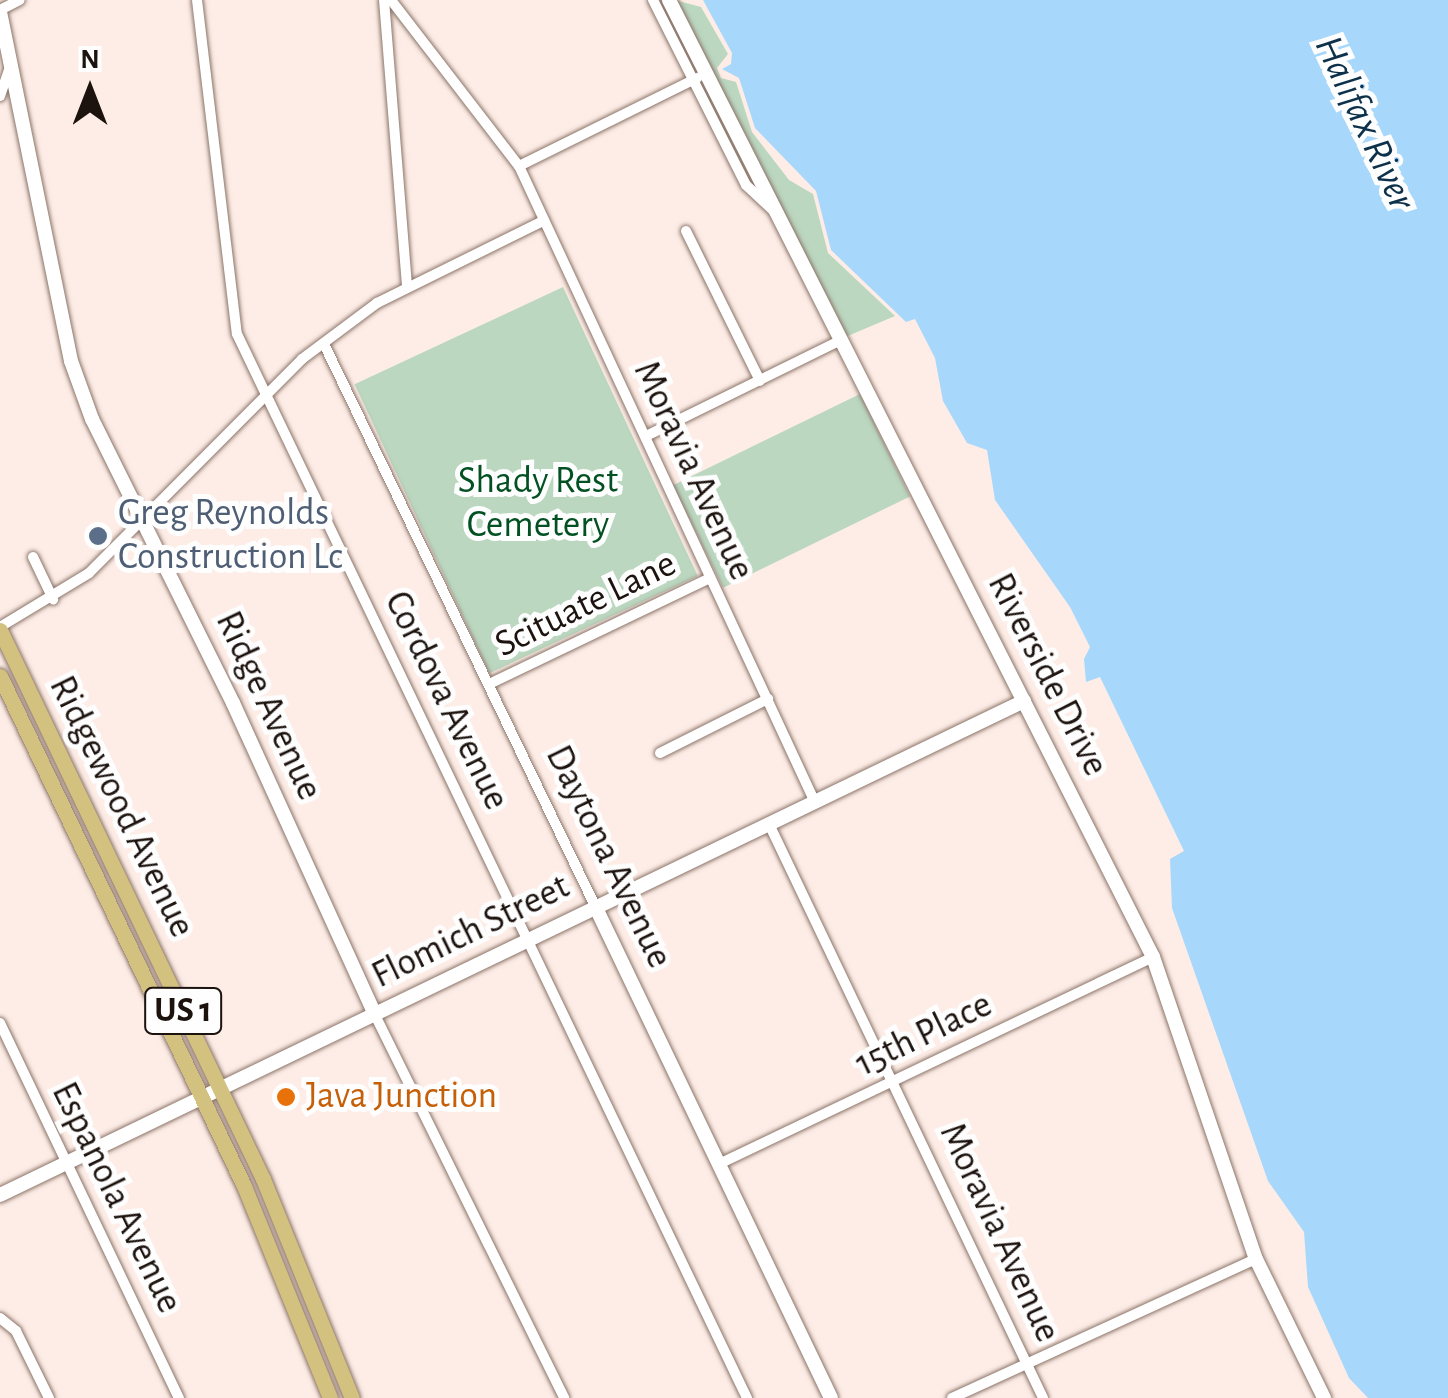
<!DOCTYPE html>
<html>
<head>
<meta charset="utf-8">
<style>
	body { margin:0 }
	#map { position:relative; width:1448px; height:1398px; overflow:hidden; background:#fdede6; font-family:"Alegreya Sans",sans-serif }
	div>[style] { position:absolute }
	.green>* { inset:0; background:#bbd7c0; transform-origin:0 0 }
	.water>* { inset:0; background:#a8d7fc }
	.roads { filter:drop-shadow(0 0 2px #8b7469) drop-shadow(0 0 2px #8b7469) }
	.street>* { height:10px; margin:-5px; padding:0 5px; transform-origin:5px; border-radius:5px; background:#fff }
	.secondary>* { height:14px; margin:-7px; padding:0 7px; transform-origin:7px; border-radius:7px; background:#fff }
	.primary>* { height:15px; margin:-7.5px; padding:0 7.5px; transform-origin:7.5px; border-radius:7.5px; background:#d3c180 }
	.dots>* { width:28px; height:28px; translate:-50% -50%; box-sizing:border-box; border:5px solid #fefefe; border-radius:50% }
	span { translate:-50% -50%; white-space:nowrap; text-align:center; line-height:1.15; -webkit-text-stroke:10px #fefefe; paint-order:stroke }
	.shield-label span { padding:2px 8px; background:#fefefe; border:2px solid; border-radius:8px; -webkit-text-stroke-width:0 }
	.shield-label { font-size:35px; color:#1c130f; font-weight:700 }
	.street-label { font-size:38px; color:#1c130f }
	.park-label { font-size:38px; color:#035123 }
	.service-label { font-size:38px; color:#4e5e75 }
	.left { translate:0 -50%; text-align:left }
	.food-label { font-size:38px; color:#c56008 }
	.water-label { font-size:40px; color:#0d314a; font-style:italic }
	.north { position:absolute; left:40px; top:40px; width:100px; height:100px; -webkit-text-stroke:8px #fefefe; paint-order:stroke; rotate:0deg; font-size:28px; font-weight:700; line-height:40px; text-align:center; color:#1c130f }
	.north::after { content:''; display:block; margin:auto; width:35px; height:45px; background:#1c130f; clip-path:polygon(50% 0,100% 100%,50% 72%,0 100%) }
</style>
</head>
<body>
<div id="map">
	<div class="green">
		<div style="clip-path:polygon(675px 0,701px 7px,728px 54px,717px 68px,721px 78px,736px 82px,752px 132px,789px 180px,813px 194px,828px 253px,895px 316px,843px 338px)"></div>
		<div style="left:563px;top:287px;width:319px;height:230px;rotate:65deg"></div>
		<div style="left:860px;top:394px;width:114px;height:208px;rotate:64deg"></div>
	</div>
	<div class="water">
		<div style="clip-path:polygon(703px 0,1448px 0,1448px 1398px,1368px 1398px,1349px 1378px,1308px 1287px,1304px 1232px,1268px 1181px,1172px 908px,1170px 859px,1184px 851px,1100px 677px,1086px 682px,1084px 659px,1090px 647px,1070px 607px,995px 500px,987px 450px,967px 443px,943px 401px,935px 358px,915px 319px,906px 322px,831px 250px,816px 191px,755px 128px,739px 78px,722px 69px,731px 64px,732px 53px)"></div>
	</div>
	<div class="roads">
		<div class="street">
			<div style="left:197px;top:0;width:336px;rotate:83.2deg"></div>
			<div style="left:237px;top:334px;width:1180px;rotate:64.39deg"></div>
			<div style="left:384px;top:0;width:288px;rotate:85.4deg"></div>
			<div style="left:391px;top:0;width:210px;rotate:52.4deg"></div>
			<div style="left:519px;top:166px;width:699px;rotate:65.05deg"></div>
			<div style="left:653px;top:0;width:207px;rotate:63.3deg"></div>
			<div style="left:746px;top:185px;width:37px;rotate:43deg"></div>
			<div style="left:0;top:10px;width:22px;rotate:-27deg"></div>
			<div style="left:0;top:96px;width:31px;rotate:-71deg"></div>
			<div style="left:519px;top:166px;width:199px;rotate:-26.3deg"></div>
			<div style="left:686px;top:231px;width:167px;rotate:63.7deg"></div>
			<div style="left:324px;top:344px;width:626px;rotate:64.25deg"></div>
			<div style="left:646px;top:436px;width:215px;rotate:-26.2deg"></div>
			<div style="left:33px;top:557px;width:47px;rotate:64.5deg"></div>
			<div style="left:0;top:627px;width:104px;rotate:-31.2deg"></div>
			<div style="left:89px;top:573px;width:302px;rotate:-45.1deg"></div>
			<div style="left:302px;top:359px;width:94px;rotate:-36.7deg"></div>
			<div style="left:377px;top:303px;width:183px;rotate:-26.3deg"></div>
			<div style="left:489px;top:684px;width:243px;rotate:-25.6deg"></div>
			<div style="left:660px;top:753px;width:121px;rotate:-26.6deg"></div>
			<div style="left:769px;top:824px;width:636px;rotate:64.48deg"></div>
			<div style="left:375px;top:1015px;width:427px;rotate:63.7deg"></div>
			<div style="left:0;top:1023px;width:416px;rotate:64.5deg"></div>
			<div style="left:719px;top:1164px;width:481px;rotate:-25.5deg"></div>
			<div style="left:0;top:1318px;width:21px;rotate:39deg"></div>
			<div style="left:16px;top:1331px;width:75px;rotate:63.8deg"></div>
			<div style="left:952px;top:1398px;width:334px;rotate:-24.6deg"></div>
		</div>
		<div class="secondary">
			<div style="left:669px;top:0;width:1072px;rotate:63.17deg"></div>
			<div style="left:1153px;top:957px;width:319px;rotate:71.2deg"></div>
			<div style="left:1256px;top:1259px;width:155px;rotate:63.9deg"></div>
			<div style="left:0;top:12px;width:356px;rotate:78.5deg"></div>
			<div style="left:71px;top:361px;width:62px;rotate:70.1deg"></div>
			<div style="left:92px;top:419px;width:317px;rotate:63.6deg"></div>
			<div style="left:233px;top:703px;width:343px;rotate:65.5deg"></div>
			<div style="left:596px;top:908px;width:543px;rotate:64.38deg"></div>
			<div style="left:0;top:1195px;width:1137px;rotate:-25.75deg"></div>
		</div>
		<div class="primary">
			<div style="left:0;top:630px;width:609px;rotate:64.4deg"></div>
			<div style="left:263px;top:1179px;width:236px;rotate:67.9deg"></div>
			<div style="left:0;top:676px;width:565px;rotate:64.43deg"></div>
			<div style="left:244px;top:1186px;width:229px;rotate:67.9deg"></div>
		</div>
	</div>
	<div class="dots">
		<div style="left:98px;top:536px;background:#5c6f8a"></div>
		<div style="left:286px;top:1097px;background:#e8710a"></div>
	</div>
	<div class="shield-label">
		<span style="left:183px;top:1011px">US 1</span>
	</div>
	<div class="street-label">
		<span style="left:693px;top:471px;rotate:65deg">Moravia Avenue</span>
		<span style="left:586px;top:605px;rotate:-26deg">Scituate Lane</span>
		<span style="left:1047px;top:675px;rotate:63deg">Riverside Drive</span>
		<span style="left:446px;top:701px;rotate:64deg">Cordova Avenue</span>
		<span style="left:268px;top:706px;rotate:65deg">Ridge Avenue</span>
		<span style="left:121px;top:807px;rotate:64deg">Ridgewood Avenue</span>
		<span style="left:608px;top:857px;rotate:64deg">Daytona Avenue</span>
		<span style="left:471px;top:932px;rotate:-26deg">Flomich Street</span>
		<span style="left:924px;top:1035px;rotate:-26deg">15th Place</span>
		<span style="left:116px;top:1198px;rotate:64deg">Espanola Avenue</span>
		<span style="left:999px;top:1233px;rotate:65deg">Moravia Avenue</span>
	</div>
	<div class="park-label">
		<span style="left:538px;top:504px">Shady Rest<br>Cemetery</span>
	</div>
	<div class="service-label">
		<span class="left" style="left:118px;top:536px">Greg Reynolds<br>Construction Lc</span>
	</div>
	<div class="food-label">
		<span class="left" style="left:306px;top:1097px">Java Junction</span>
	</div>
	<div class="water-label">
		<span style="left:1365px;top:123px;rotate:65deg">Halifax River</span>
	</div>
	<div class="north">N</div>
</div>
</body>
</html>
